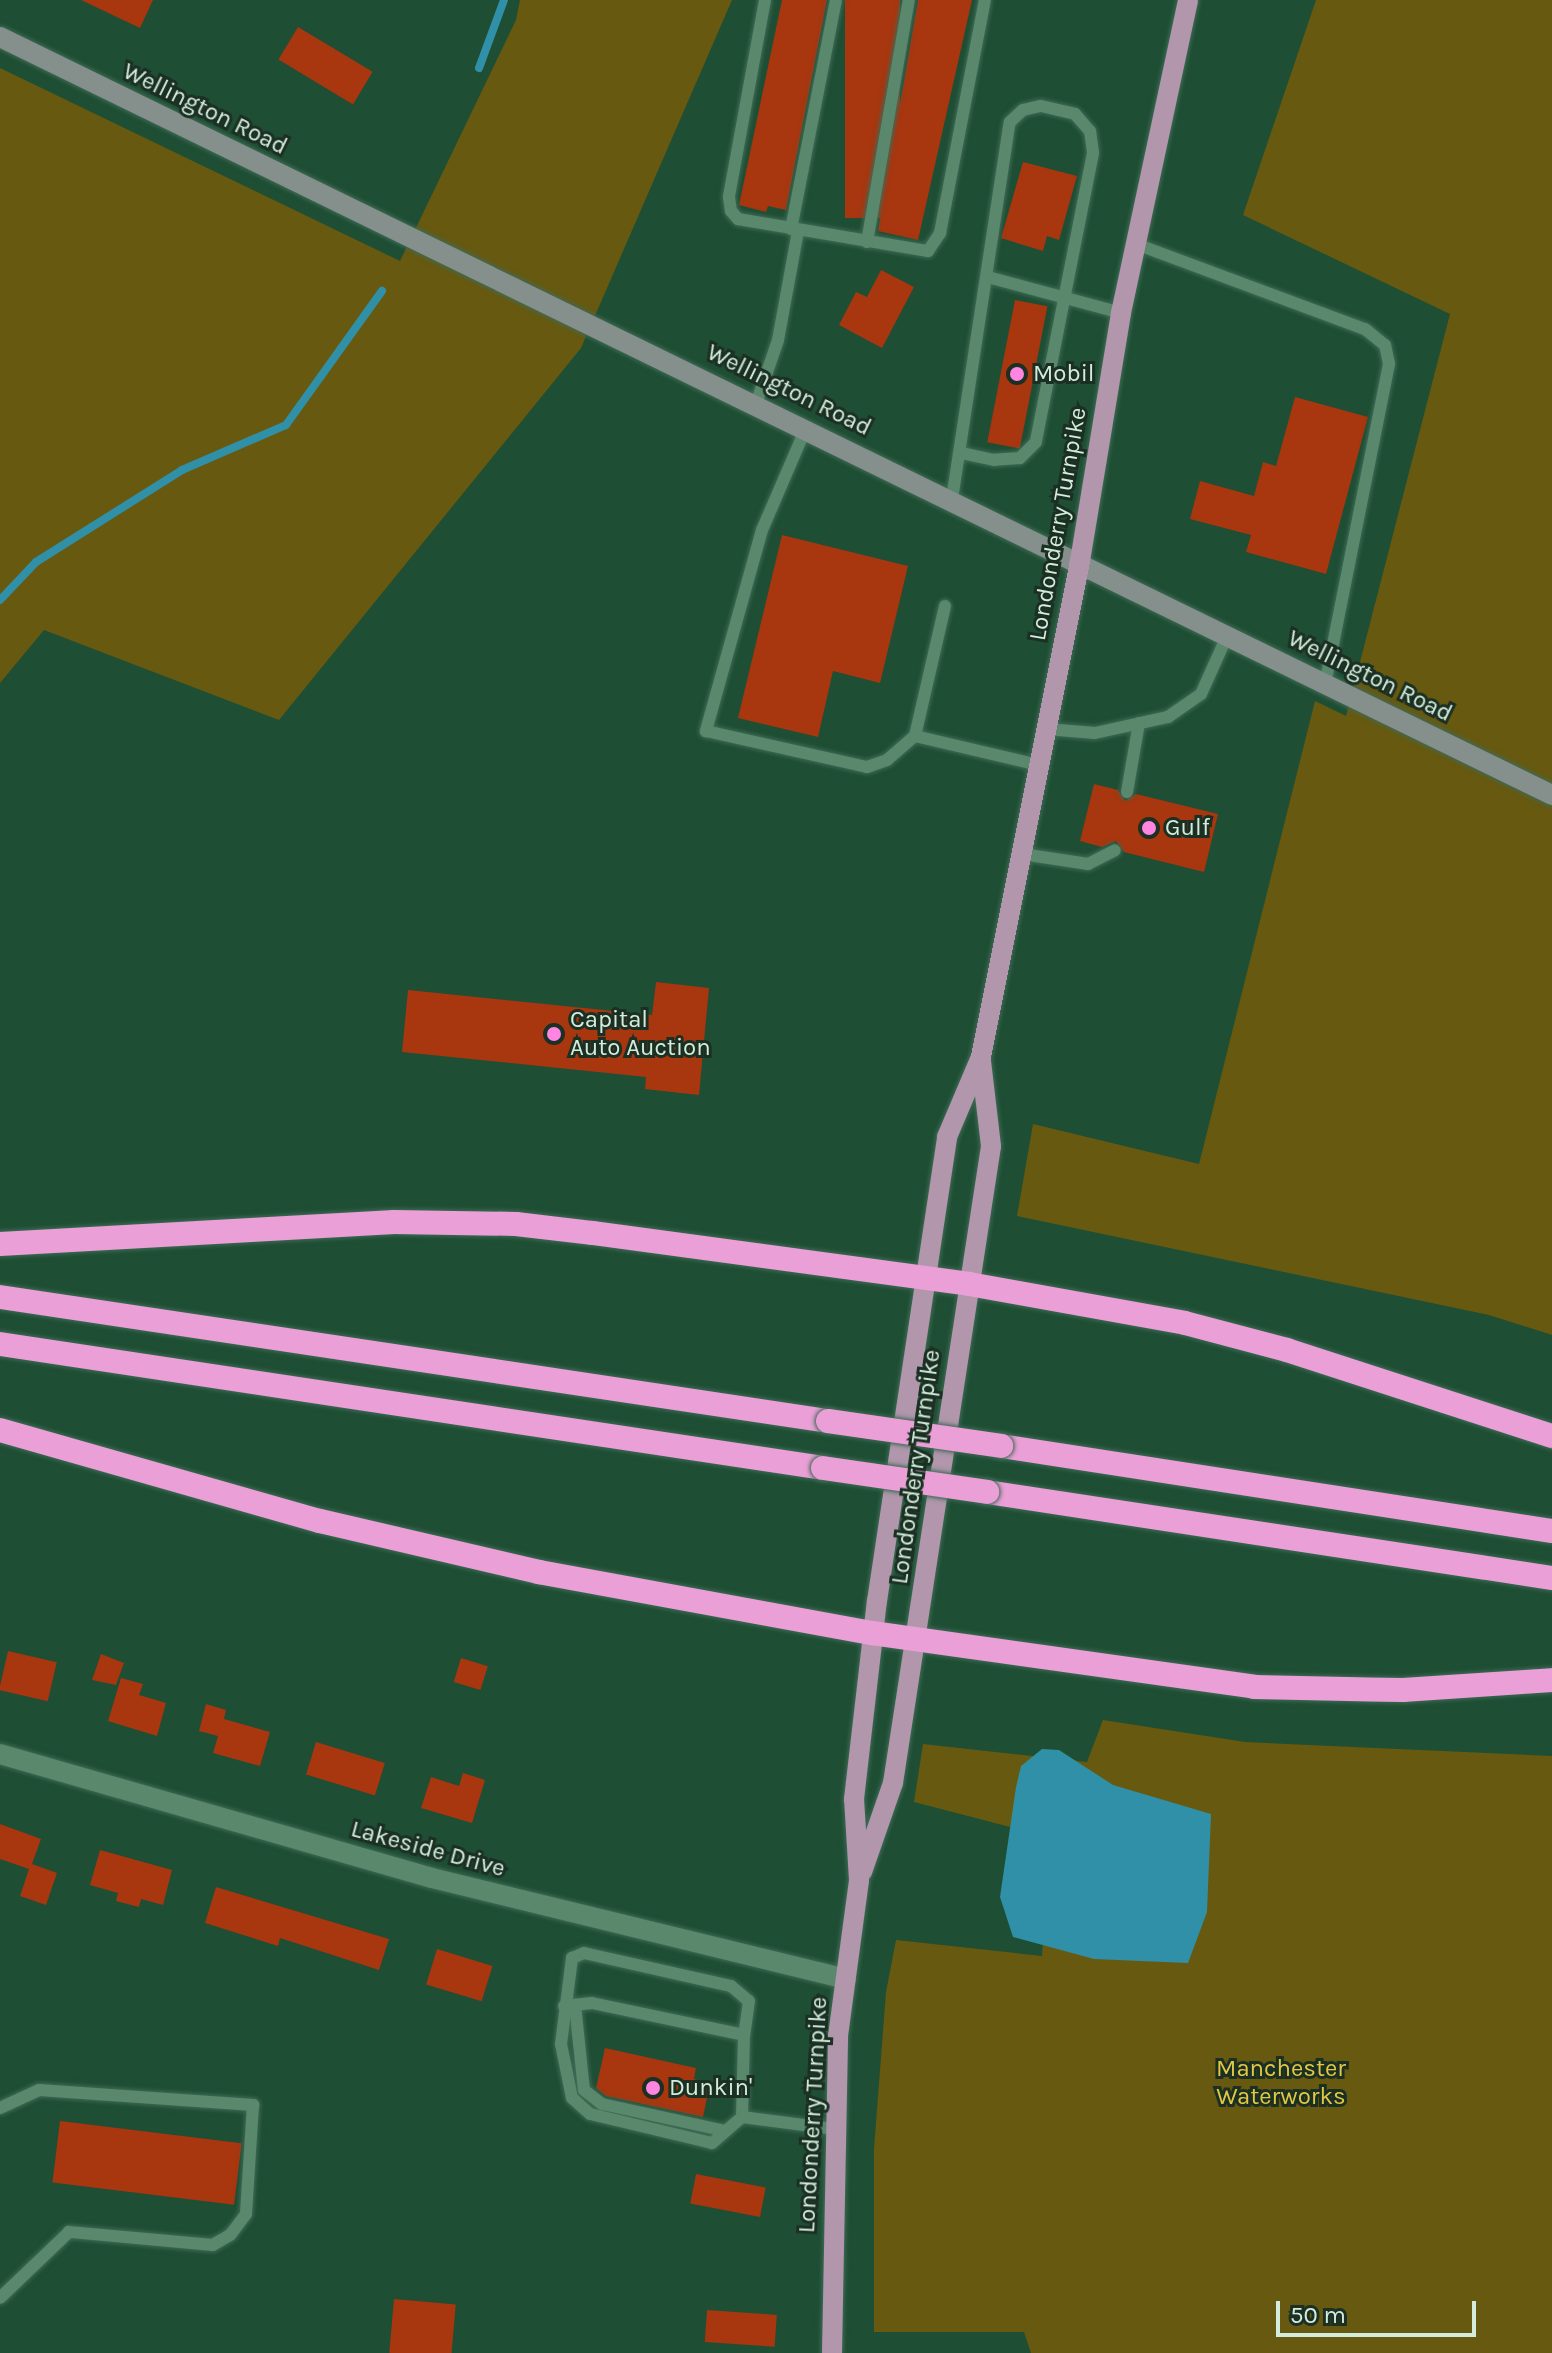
<!DOCTYPE html>
<html>
<head>
<meta charset="utf-8">
<style>
	body { margin:0 }
	#map { position:relative; width:1552px; height:2353px; overflow:hidden; background:#1e4e34; font-family:Karla,sans-serif }
	div>[style] { position:absolute }
	.green>* { inset:0; background:#685910 }
	.water>* { inset:0; background:#2f90a7 }
	.stream>* { height:8px; margin:-4px; padding:0 4px; transform-origin:4px; border-radius:4px; background:#2f90a7 }
	.building>* { inset:0; background:#a8360f; transform-origin:0 0 }
	.roads { filter:drop-shadow(0 0 2px #3f6a55) drop-shadow(0 0 2px #3f6a55) }
	.lane>* { height:12px; margin:-6px; padding:0 6px; transform-origin:6px; border-radius:6px; background:#59886c }
	.street>* { height:20px; margin:-10px; padding:0 10px; transform-origin:10px; border-radius:10px; background:#59886c }
	.secondary>* { height:20px; margin:-10px; padding:0 10px; transform-origin:10px; border-radius:10px; background:#858f8c }
	.primary>* { height:20px; margin:-10px; padding:0 10px; transform-origin:10px; border-radius:10px; background:#b196ac }
	.highway>* { height:24px; margin:-12px; padding:0 12px; transform-origin:12px; border-radius:12px; background:#eb9fd7 }
	.bridges { filter:drop-shadow(0 0 2px #3f6a55) drop-shadow(0 0 2px #3f6a55) }
	.highway-bridge>* { height:24px; margin:-12px; padding:0 12px; transform-origin:12px; border-radius:12px; background:#eb9fd7 }
	.dots>* { width:22px; height:22px; translate:-50% -50%; box-sizing:border-box; border:4px solid #1b2f23; border-radius:50% }
	span { translate:-50% -50%; white-space:nowrap; text-align:center; line-height:1.15; -webkit-text-stroke:6px #1b2f23; paint-order:stroke }
	.street-label { font-size:24px; color:#d3ecdc }
	.poi-label { font-size:24px; color:#d3ecdc }
	.left { translate:0 -50%; text-align:left }
	.park-label { font-size:24px; color:#e2c742 }
	.scale { position:absolute; left:1276px; top:2301px; width:200px; height:36px; box-sizing:border-box; border:4px solid #d3ecdc; border-top:0; padding-left:10px; font-size:24px; line-height:28px; white-space:nowrap; color:#d3ecdc; -webkit-text-stroke:6px #1b2f23; paint-order:stroke }
</style>
</head>
<body>
<div id="map">
	<div class="green">
		<div style="clip-path:polygon(520px 0,732px 0,581px 348px,279px 720px,44px 630px,0 683px,0 68px,400px 261px,516px 20px)"></div>
		<div style="clip-path:polygon(1316px 0,1552px 0,1552px 1335px,1489px 1315px,1017px 1216px,1033px 1124px,1199px 1164px,1315px 701px,1346px 716px,1450px 314px,1243px 215px)"></div>
		<div style="clip-path:polygon(1103px 1720px,1245px 1742px,1552px 1756px,1552px 2353px,1031px 2353px,1024px 2332px,874px 2332px,874px 2149px,886px 1992px,896px 1940px,1042px 1956px,1049px 1837px,914px 1802px,923px 1744px,1087px 1762px)"></div>
	</div>
	<div class="water">
		<div style="clip-path:polygon(1042px 1749px,1059px 1750px,1113px 1785px,1211px 1814px,1207px 1912px,1188px 1963px,1094px 1959px,1013px 1937px,1000px 1897px,1016px 1787px,1021px 1766px)"></div>
	</div>
	<div class="stream">
		<div style="left:479px;top:68px;width:72px;rotate:-69.8deg"></div>
		<div style="left:0;top:600px;width:52px;rotate:-46.5deg"></div>
		<div style="left:36px;top:562px;width:173px;rotate:-32.2deg"></div>
		<div style="left:182px;top:470px;width:113px;rotate:-23.4deg"></div>
		<div style="left:286px;top:425px;width:165px;rotate:-54.4deg"></div>
	</div>
	<div class="building">
		<div style="clip-path:polygon(81px 0,153px 0,140px 28px)"></div>
		<div style="clip-path:polygon(782px 0,827px 0,786px 210px,768px 206px,766px 212px,739px 205px)"></div>
		<div style="left:845px;top:0;width:55px;height:218px"></div>
		<div style="clip-path:polygon(918px 0,972px 0,918px 240px,878px 231px)"></div>
		<div style="left:298px;top:27px;width:87px;height:38px;rotate:31deg"></div>
		<div style="clip-path:polygon(1023px 162px,1077px 176px,1059px 240px,1047px 236px,1043px 251px,1001px 238px)"></div>
		<div style="clip-path:polygon(881px 270px,914px 287px,882px 348px,839px 325px,856px 292px,867px 297px)"></div>
		<div style="left:1015px;top:300px;width:33px;height:145px;rotate:11deg"></div>
		<div style="clip-path:polygon(1295px 397px,1368px 417px,1326px 574px,1246px 552px,1251px 535px,1190px 519px,1200px 481px,1254px 496px,1263px 462px,1276px 466px)"></div>
		<div style="clip-path:polygon(782px 535px,908px 566px,880px 683px,833px 671px,818px 737px,738px 718px)"></div>
		<div style="clip-path:polygon(1094px 784px,1118px 790px,1125px 801px,1136px 794px,1218px 814px,1204px 872px,1124px 852px,1116px 841px,1102px 847px,1080px 841px)"></div>
		<div style="clip-path:polygon(656px 982px,709px 988px,699px 1095px,645px 1089px,646px 1077px,402px 1052px,408px 990px,652px 1015px)"></div>
		<div style="left:8px;top:1651px;width:50px;height:40px;rotate:13deg"></div>
		<div style="clip-path:polygon(101px 1654px,124px 1663px,116px 1685px,92px 1680px)"></div>
		<div style="left:461px;top:1658px;width:28px;height:25px;rotate:17deg"></div>
		<div style="clip-path:polygon(121px 1678px,143px 1684px,139px 1695px,166px 1703px,157px 1736px,108px 1721px)"></div>
		<div style="clip-path:polygon(206px 1704px,226px 1710px,224px 1719px,270px 1732px,260px 1766px,213px 1753px,218px 1736px,199px 1731px)"></div>
		<div style="left:316px;top:1742px;width:72px;height:34px;rotate:17deg"></div>
		<div style="clip-path:polygon(463px 1773px,485px 1780px,472px 1823px,421px 1808px,431px 1777px,459px 1786px)"></div>
		<div style="clip-path:polygon(0 1824px,41px 1839px,32px 1864px,57px 1873px,46px 1905px,20px 1896px,29px 1869px,0 1859px)"></div>
		<div style="clip-path:polygon(100px 1850px,172px 1870px,163px 1905px,141px 1899px,139px 1907px,116px 1901px,118px 1893px,90px 1885px)"></div>
		<div style="clip-path:polygon(216px 1887px,389px 1939px,379px 1970px,280px 1938px,278px 1946px,205px 1923px)"></div>
		<div style="left:437px;top:1949px;width:58px;height:37px;rotate:17deg"></div>
		<div style="clip-path:polygon(605px 2048px,696px 2068px,694px 2079px,710px 2083px,703px 2117px,606px 2096px,596px 2088px)"></div>
		<div style="left:60px;top:2121px;width:183px;height:62px;rotate:7deg"></div>
		<div style="left:696px;top:2174px;width:71px;height:30px;rotate:11deg"></div>
		<div style="left:394px;top:2299px;width:62px;height:54px;rotate:5deg"></div>
		<div style="left:707px;top:2310px;width:70px;height:32px;rotate:4deg"></div>
	</div>
	<div class="roads">
		<div class="lane">
			<div style="left:765px;top:0;width:200px;rotate:100.4deg"></div>
			<div style="left:729px;top:197px;width:14px;rotate:82deg"></div>
			<div style="left:731px;top:211px;width:11px;rotate:49deg"></div>
			<div style="left:738px;top:219px;width:193px;rotate:9.6deg"></div>
			<div style="left:928px;top:251px;width:22px;rotate:-56deg"></div>
			<div style="left:940px;top:233px;width:237px;rotate:-79.1deg"></div>
			<div style="left:791px;top:229px;width:233px;rotate:-78.9deg"></div>
			<div style="left:867px;top:242px;width:246px;rotate:-80.2deg"></div>
			<div style="left:1136px;top:244px;width:244px;rotate:20.4deg"></div>
			<div style="left:1365px;top:329px;width:26px;rotate:39deg"></div>
			<div style="left:1385px;top:345px;width:19px;rotate:78deg"></div>
			<div style="left:1389px;top:364px;width:325px;rotate:101.3deg"></div>
			<div style="left:988px;top:277px;width:138px;rotate:15.1deg"></div>
			<div style="left:756px;top:404px;width:68px;rotate:-71deg"></div>
			<div style="left:778px;top:340px;width:111px;rotate:-79.6deg"></div>
			<div style="left:806px;top:428px;width:111px;rotate:113.3deg"></div>
			<div style="left:762px;top:530px;width:209px;rotate:105.6deg"></div>
			<div style="left:706px;top:731px;width:165px;rotate:12.6deg"></div>
			<div style="left:867px;top:767px;width:21px;rotate:-19deg"></div>
			<div style="left:887px;top:760px;width:37px;rotate:-41deg"></div>
			<div style="left:952px;top:499px;width:381px;rotate:-81.3deg"></div>
			<div style="left:1010px;top:122px;width:18px;rotate:-43deg"></div>
			<div style="left:1023px;top:110px;width:18px;rotate:-13deg"></div>
			<div style="left:1041px;top:106px;width:35px;rotate:13deg"></div>
			<div style="left:1075px;top:114px;width:23px;rotate:49deg"></div>
			<div style="left:1090px;top:131px;width:22px;rotate:82deg"></div>
			<div style="left:1093px;top:153px;width:295px;rotate:101.2deg"></div>
			<div style="left:1036px;top:442px;width:23px;rotate:135deg"></div>
			<div style="left:1020px;top:458px;width:26px;rotate:176deg"></div>
			<div style="left:994px;top:460px;width:34px;rotate:-168deg"></div>
			<div style="left:945px;top:606px;width:133px;rotate:103deg"></div>
			<div style="left:915px;top:736px;width:127px;rotate:13.2deg"></div>
			<div style="left:1046px;top:729px;width:49px;rotate:4.7deg"></div>
			<div style="left:1095px;top:733px;width:75px;rotate:-12.4deg"></div>
			<div style="left:1168px;top:717px;width:40px;rotate:-34.9deg"></div>
			<div style="left:1201px;top:694px;width:66px;rotate:-65.8deg"></div>
			<div style="left:1127px;top:792px;width:70px;rotate:-80.1deg"></div>
			<div style="left:1022px;top:854px;width:67px;rotate:8.6deg"></div>
			<div style="left:1088px;top:864px;width:30px;rotate:-27deg"></div>
			<div style="left:575px;top:2005px;width:85px;rotate:84deg"></div>
			<div style="left:584px;top:2090px;width:23px;rotate:38deg"></div>
			<div style="left:602px;top:2104px;width:122px;rotate:12.3deg"></div>
			<div style="left:564px;top:2006px;width:28px;rotate:-6deg"></div>
			<div style="left:592px;top:2003px;width:155px;rotate:11.9deg"></div>
			<div style="left:744px;top:2035px;width:82px;rotate:91.4deg"></div>
			<div style="left:742px;top:2117px;width:94px;rotate:7.4deg"></div>
			<div style="left:0;top:2108px;width:43px;rotate:-24.8deg"></div>
			<div style="left:39px;top:2090px;width:215px;rotate:4deg"></div>
			<div style="left:253px;top:2105px;width:109px;rotate:93.7deg"></div>
			<div style="left:246px;top:2214px;width:26px;rotate:127deg"></div>
			<div style="left:230px;top:2235px;width:20px;rotate:150deg"></div>
			<div style="left:213px;top:2245px;width:145px;rotate:-174.8deg"></div>
			<div style="left:69px;top:2232px;width:95px;rotate:136.3deg"></div>
			<div style="left:742px;top:2117px;width:40px;rotate:139deg"></div>
			<div style="left:712px;top:2143px;width:125px;rotate:-166.6deg"></div>
			<div style="left:590px;top:2114px;width:24px;rotate:-138deg"></div>
			<div style="left:572px;top:2098px;width:55px;rotate:-101.5deg"></div>
			<div style="left:561px;top:2044px;width:87px;rotate:-82.7deg"></div>
			<div style="left:572px;top:1958px;width:13px;rotate:-23deg"></div>
			<div style="left:584px;top:1953px;width:151px;rotate:12.7deg"></div>
			<div style="left:731px;top:1986px;width:23px;rotate:40deg"></div>
			<div style="left:749px;top:2001px;width:34px;rotate:98deg"></div>
		</div>
		<div class="street">
			<div style="left:0;top:1754px;width:449px;rotate:16deg"></div>
			<div style="left:432px;top:1878px;width:426px;rotate:13.7deg"></div>
		</div>
		<div class="secondary">
			<div style="left:0;top:37px;width:1727px;rotate:26.03deg"></div>
		</div>
		<div class="primary">
			<div style="left:862px;top:1872px;width:94px;rotate:-70.8deg"></div>
			<div style="left:893px;top:1783px;width:644px;rotate:-81.25deg"></div>
			<div style="left:991px;top:1146px;width:86px;rotate:-96.7deg"></div>
			<div style="left:832px;top:2353px;width:317px;rotate:-88.9deg"></div>
			<div style="left:838px;top:2036px;width:157px;rotate:-82.3deg"></div>
			<div style="left:859px;top:1880px;width:81px;rotate:-93.5deg"></div>
			<div style="left:854px;top:1799px;width:199px;rotate:-83.4deg"></div>
			<div style="left:877px;top:1601px;width:469px;rotate:-81.4deg"></div>
			<div style="left:947px;top:1137px;width:87px;rotate:-67deg"></div>
			<div style="left:981px;top:1057px;width:506px;rotate:-78.71deg"></div>
			<div style="left:1080px;top:561px;width:251px;rotate:-80.6deg"></div>
			<div style="left:1121px;top:313px;width:320px;rotate:-77.9deg"></div>
		</div>
		<div class="highway">
			<div style="left:0;top:1244px;width:395px;rotate:-3.2deg"></div>
			<div style="left:394px;top:1222px;width:122px;rotate:0.9deg"></div>
			<div style="left:516px;top:1224px;width:78px;rotate:6.7deg"></div>
			<div style="left:593px;top:1233px;width:379px;rotate:7.7deg"></div>
			<div style="left:969px;top:1284px;width:219px;rotate:10.2deg"></div>
			<div style="left:1185px;top:1323px;width:106px;rotate:14.8deg"></div>
			<div style="left:1287px;top:1350px;width:279px;rotate:18deg"></div>
			<div style="left:0;top:1297px;width:837px;rotate:8.52deg"></div>
			<div style="left:0;top:1344px;width:832px;rotate:8.57deg"></div>
			<div style="left:0;top:1430px;width:333px;rotate:15.9deg"></div>
			<div style="left:320px;top:1521px;width:225px;rotate:13.1deg"></div>
			<div style="left:539px;top:1572px;width:339px;rotate:10.4deg"></div>
			<div style="left:872px;top:1633px;width:386px;rotate:8deg"></div>
			<div style="left:1254px;top:1687px;width:149px;rotate:1.2deg"></div>
			<div style="left:1403px;top:1690px;width:149px;rotate:-3.8deg"></div>
			<div style="left:1001px;top:1446px;width:558px;rotate:8.77deg"></div>
			<div style="left:987px;top:1492px;width:572px;rotate:8.65deg"></div>
		</div>
	</div>
	<div class="bridges">
		<div class="highway-bridge">
			<div style="left:828px;top:1421px;width:175px;rotate:8.2deg"></div>
			<div style="left:823px;top:1468px;width:166px;rotate:8.3deg"></div>
		</div>
	</div>
	<div class="dots">
		<div style="left:1017px;top:374px;background:#fe86e1"></div>
		<div style="left:1149px;top:828px;background:#fe86e1"></div>
		<div style="left:554px;top:1034px;background:#fe86e1"></div>
		<div style="left:653px;top:2088px;background:#fe86e1"></div>
	</div>
	<div class="street-label">
		<span style="left:205px;top:109px;rotate:26deg">Wellington Road</span>
		<span style="left:789px;top:390px;rotate:26deg">Wellington Road</span>
		<span style="left:1058px;top:524px;rotate:-80deg">Londonderry Turnpike</span>
		<span style="left:1370px;top:676px;rotate:26deg">Wellington Road</span>
		<span style="left:916px;top:1467px;rotate:-82deg">Londonderry Turnpike</span>
		<span style="left:428px;top:1849px;rotate:15deg">Lakeside Drive</span>
		<span style="left:813px;top:2115px;rotate:-87deg">Londonderry Turnpike</span>
	</div>
	<div class="poi-label">
		<span class="left" style="left:1033px;top:374px">Mobil</span>
		<span class="left" style="left:1165px;top:828px">Gulf</span>
		<span class="left" style="left:570px;top:1034px">Capital<br>Auto Auction</span>
		<span class="left" style="left:669px;top:2088px">Dunkin'</span>
	</div>
	<div class="park-label">
		<span style="left:1281px;top:2083px">Manchester<br>Waterworks</span>
	</div>
	<div class="scale">50 m</div>
</div>
</body>
</html>
